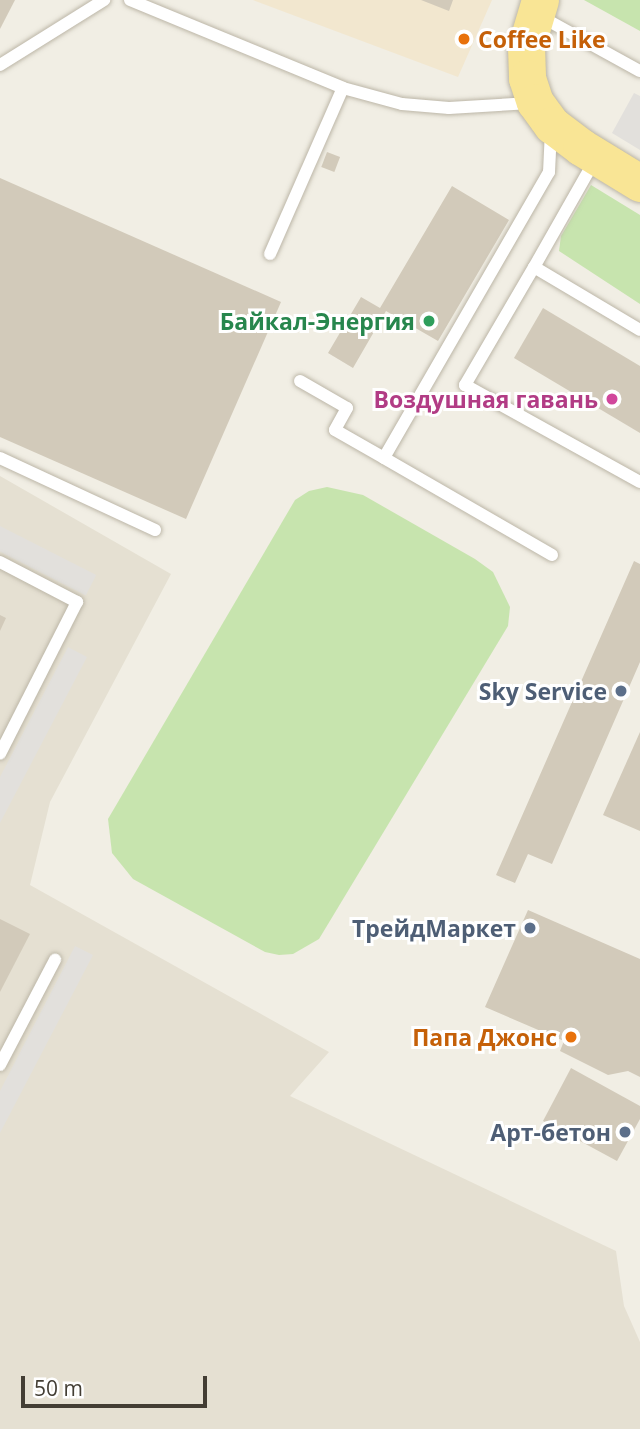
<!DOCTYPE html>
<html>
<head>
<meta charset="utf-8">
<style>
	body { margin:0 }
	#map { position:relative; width:640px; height:1429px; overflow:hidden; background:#f1eee4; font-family:"Open Sans",sans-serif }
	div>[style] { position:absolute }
	.residential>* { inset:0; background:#e5e0d2 }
	.commercial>* { inset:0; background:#f2e7cf }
	.green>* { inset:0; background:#c7e4ae }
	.parking>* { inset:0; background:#e2e0dc; transform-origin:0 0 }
	.building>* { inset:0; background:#d2caba; transform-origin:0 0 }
	.roads { filter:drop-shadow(0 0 2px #bcb6a7) drop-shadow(0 0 2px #bcb6a7) }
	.service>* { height:12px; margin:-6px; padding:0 6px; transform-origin:6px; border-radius:6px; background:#fff }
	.primary>* { height:37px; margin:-18.5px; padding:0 18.5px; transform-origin:18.5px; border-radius:18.5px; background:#f9e595 }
	.dots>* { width:19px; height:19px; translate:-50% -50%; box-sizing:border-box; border:4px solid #fff; border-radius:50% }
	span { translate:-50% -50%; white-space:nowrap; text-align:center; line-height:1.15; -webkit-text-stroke:6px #fff; paint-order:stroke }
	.food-label { font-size:23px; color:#c56008; font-weight:700 }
	.left { translate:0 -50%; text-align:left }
	.right { translate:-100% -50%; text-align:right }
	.leisure-label { font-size:23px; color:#27864d; font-weight:700 }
	.hotel-label { font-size:23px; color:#b23c85; font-weight:700 }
	.service-label { font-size:23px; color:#4e5e75; font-weight:700 }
	.scale { position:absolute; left:21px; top:1376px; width:186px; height:32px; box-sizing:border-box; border:4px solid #433e34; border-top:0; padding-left:9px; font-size:21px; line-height:24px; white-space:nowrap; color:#433e34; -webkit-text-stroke:5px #fff; paint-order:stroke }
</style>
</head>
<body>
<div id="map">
	<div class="residential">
		<div style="clip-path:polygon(0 476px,171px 574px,50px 802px,30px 885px,329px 1052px,290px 1096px,616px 1251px,624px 1306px,640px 1342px,640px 1429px,0 1429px)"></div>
	</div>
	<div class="commercial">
		<div style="clip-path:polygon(253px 0,492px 0,458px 77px)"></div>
	</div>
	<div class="green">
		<div style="clip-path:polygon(584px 0,640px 0,640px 31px)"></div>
		<div style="clip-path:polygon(591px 185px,640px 215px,640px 304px,559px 251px,561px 236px)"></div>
		<div style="clip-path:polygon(327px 487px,363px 495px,475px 559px,493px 572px,510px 607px,508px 626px,319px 939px,293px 954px,279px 955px,265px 952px,133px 879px,112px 853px,108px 819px,295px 500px,309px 491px)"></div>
	</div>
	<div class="parking">
		<div style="clip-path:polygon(634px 93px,640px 96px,640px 150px,612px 133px)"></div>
		<div style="left:0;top:526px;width:108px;height:23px;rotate:27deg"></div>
		<div style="clip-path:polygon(68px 647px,87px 657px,0 823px,0 777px)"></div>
		<div style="clip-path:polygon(75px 946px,93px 955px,0 1133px,0 1091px)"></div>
	</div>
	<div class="building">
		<div style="clip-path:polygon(0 0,15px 0,0 29px)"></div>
		<div style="clip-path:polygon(421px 0,453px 0,449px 11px)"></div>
		<div style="left:327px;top:152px;width:14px;height:16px;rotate:21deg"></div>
		<div style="clip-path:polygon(0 178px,281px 302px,186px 519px,0 437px)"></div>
		<div style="clip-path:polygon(452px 186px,509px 220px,438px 341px,386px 311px,353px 368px,328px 353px,361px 297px,380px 308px)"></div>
		<div style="clip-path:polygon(543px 308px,640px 366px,640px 433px,514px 358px)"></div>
		<div style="clip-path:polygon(634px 561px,640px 564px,640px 662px,552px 864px,528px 854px,515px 883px,496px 875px)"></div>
		<div style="clip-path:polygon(0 615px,6px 618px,0 631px)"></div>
		<div style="clip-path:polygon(640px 732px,640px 831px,603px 815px)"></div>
		<div style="clip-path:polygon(528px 910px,640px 959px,640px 1077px,628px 1071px,608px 1075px,560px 1051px,564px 1041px,485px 1007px)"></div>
		<div style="clip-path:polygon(0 919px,30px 934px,0 992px)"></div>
		<div style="clip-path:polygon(571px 1068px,640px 1106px,640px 1119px,617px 1161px,543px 1121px)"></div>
	</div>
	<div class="roads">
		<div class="service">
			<div style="left:130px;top:0;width:230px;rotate:22.4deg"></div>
			<div style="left:343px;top:88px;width:61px;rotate:15.2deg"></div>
			<div style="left:402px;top:104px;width:47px;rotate:4.9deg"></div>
			<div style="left:449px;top:108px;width:82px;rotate:-3.5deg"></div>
			<div style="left:538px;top:15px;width:116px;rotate:28.8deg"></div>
			<div style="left:0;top:65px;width:123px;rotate:-32deg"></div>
			<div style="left:551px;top:130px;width:42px;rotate:92.7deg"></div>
			<div style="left:549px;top:172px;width:330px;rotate:120deg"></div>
			<div style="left:384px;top:458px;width:194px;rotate:30deg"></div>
			<div style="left:596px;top:158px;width:125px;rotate:119.6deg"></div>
			<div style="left:534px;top:267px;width:123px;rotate:30.7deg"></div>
			<div style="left:270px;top:254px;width:181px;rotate:-66.3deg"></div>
			<div style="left:534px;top:267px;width:137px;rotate:120.3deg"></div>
			<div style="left:465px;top:385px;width:200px;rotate:29deg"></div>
			<div style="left:300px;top:381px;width:54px;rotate:29.9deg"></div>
			<div style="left:347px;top:408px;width:25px;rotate:119deg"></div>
			<div style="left:335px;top:430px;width:56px;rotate:29.7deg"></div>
			<div style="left:0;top:458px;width:171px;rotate:24.9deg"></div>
			<div style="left:0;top:562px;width:87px;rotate:27.5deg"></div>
			<div style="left:77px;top:602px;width:170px;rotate:116.9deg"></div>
			<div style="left:0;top:1065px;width:119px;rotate:-62.4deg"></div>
		</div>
		<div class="primary">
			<div style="left:540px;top:0;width:49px;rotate:106.6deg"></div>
			<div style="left:526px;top:47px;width:31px;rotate:88deg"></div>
			<div style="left:527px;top:78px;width:25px;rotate:72deg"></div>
			<div style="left:535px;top:102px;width:29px;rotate:54deg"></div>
			<div style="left:552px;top:125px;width:36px;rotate:37deg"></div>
			<div style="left:581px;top:147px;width:69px;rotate:31.4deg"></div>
		</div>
	</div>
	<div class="dots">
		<div style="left:464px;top:39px;background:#e8710a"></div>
		<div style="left:429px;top:321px;background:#2e9e5b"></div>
		<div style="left:612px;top:399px;background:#d1479c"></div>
		<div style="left:621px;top:691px;background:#5c6f8a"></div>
		<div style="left:530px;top:928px;background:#5c6f8a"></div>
		<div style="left:571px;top:1037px;background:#e8710a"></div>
		<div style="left:625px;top:1132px;background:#5c6f8a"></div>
	</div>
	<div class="food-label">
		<span class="left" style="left:478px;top:39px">Coffee Like</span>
		<span class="right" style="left:557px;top:1037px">Папа Джонс</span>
	</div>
	<div class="leisure-label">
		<span class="right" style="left:415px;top:321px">Байкал-Энергия</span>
	</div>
	<div class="hotel-label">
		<span class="right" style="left:598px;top:399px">Воздушная гавань</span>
	</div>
	<div class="service-label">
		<span class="right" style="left:607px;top:691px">Sky Service</span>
		<span class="right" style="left:516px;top:928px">ТрейдМаркет</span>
		<span class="right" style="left:611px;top:1132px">Арт-бетон</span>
	</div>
	<div class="scale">50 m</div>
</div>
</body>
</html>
